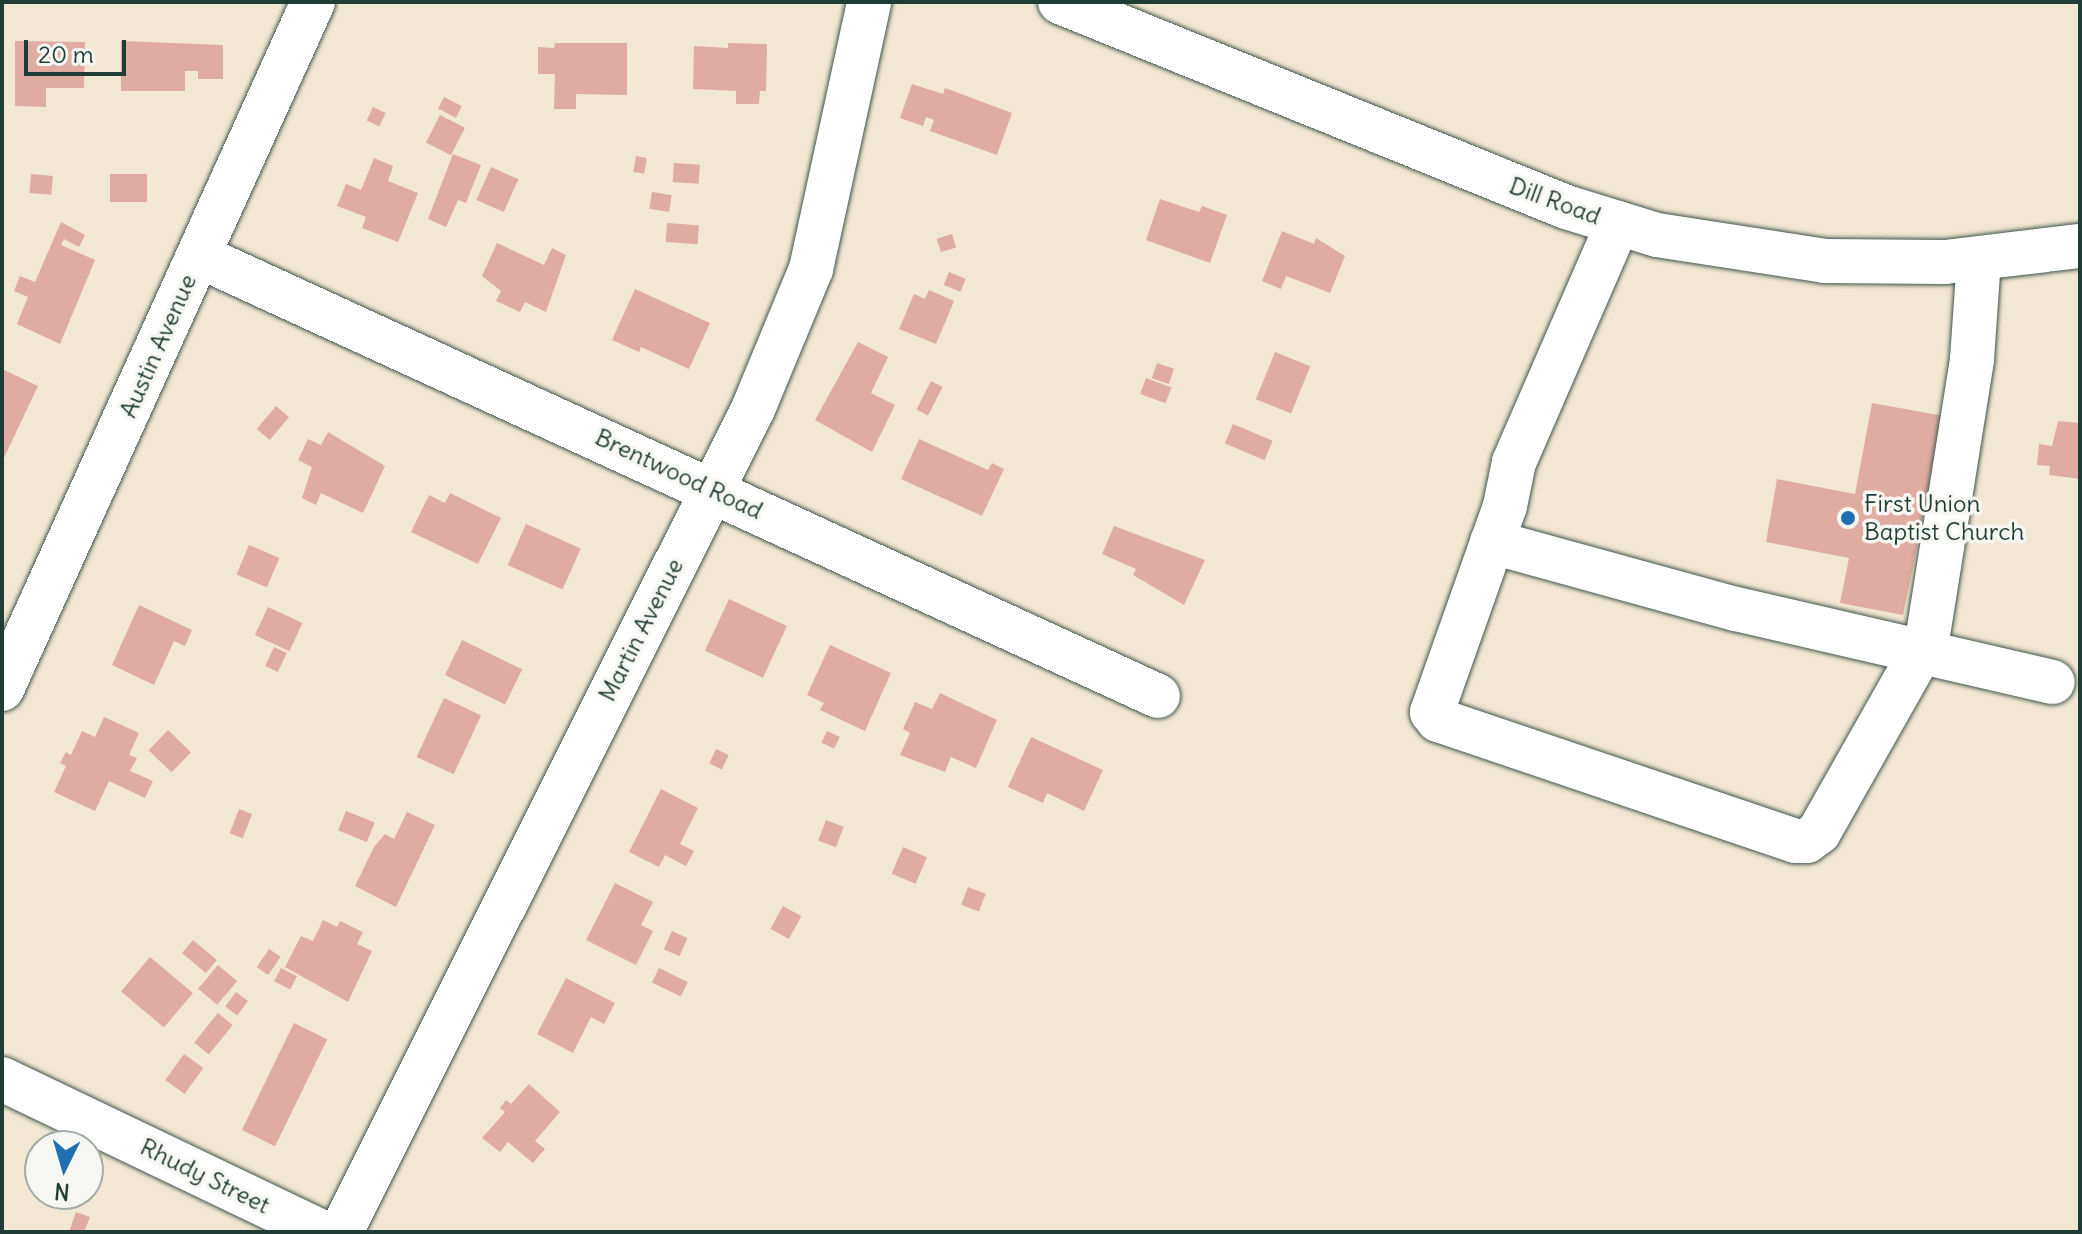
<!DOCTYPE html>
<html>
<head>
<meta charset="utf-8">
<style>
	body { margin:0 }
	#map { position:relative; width:2082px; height:1234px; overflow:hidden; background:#f2e7d2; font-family:Delius,sans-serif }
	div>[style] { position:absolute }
	.building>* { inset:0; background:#e0aca1; transform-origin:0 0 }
	.roads { filter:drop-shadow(0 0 2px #3f564c) drop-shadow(0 0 2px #3f564c) }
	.minor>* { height:44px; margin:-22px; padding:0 22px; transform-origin:22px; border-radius:22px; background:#fff }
	.dots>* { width:22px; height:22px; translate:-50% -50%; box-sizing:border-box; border:4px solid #f6f6f2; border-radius:50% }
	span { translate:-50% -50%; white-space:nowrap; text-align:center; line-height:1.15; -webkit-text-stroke:7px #f6f6f2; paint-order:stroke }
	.street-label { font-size:24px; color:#1f3d34 }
	.poi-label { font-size:24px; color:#1f3d34 }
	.left { translate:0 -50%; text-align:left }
	.frame { position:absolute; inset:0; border:4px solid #1f3d34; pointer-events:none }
	.north { position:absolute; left:24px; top:1130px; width:80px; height:80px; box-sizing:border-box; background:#f6f6f2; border:2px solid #a0aca6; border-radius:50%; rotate:185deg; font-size:22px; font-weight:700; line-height:32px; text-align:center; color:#1f3d34 }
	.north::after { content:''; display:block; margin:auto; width:28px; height:36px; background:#1f6fb2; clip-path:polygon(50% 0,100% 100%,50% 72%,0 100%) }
	.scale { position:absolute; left:24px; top:40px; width:102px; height:36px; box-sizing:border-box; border:4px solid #1f3d34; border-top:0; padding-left:10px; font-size:24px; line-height:28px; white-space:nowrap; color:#1f3d34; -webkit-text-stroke:6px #f6f6f2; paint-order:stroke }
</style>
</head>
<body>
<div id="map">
	<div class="building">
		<div style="clip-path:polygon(15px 41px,85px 42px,84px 88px,46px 88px,46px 107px,15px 106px)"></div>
		<div style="clip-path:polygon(121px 41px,223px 45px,223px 79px,198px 79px,198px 71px,185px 71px,185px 91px,121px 91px)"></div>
		<div style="clip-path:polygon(555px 43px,627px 43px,627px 95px,576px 94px,576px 109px,554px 109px,555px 74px,538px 74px,538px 47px,554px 48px)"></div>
		<div style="clip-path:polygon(728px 43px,767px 44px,766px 91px,760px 91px,759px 104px,736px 104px,736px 91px,693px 89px,694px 46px,728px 48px)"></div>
		<div style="clip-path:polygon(912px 84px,943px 94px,945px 88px,1012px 113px,997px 155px,930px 131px,934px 120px,926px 117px,923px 126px,900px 118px)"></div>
		<div style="left:444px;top:97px;width:20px;height:13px;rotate:27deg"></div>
		<div style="left:373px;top:107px;width:14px;height:15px;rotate:25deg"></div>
		<div style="left:440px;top:115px;width:28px;height:31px;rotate:27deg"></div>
		<div style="clip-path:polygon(453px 154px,481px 165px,466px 203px,458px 200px,446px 227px,428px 219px)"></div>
		<div style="left:636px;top:156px;width:11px;height:16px;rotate:10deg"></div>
		<div style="clip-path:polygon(374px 158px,393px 166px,388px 181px,418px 193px,398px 242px,362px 228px,366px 217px,337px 206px,346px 184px,361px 190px)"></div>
		<div style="left:674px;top:163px;width:26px;height:19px;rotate:4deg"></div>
		<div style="left:491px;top:167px;width:30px;height:36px;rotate:24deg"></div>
		<div style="left:31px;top:174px;width:22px;height:19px;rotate:5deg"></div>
		<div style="left:110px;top:174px;width:37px;height:28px"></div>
		<div style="left:652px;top:192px;width:20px;height:17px;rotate:9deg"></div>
		<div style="clip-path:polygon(1160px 199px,1199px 212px,1202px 206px,1227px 215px,1210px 263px,1146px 240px)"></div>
		<div style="clip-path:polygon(61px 222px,85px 235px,79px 247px,64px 239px,61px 245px,95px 260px,60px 344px,17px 324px,28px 297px,14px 291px,20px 276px,35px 282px)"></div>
		<div style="left:667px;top:223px;width:32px;height:19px;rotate:4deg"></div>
		<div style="clip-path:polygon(1282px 231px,1314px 244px,1316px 238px,1345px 256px,1330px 293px,1286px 276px,1281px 289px,1262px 281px)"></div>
		<div style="left:952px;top:234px;width:14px;height:16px;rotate:73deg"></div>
		<div style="clip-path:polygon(497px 243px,544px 265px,552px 248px,566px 255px,546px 312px,525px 302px,520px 312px,496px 301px,501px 291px,482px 276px)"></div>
		<div style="left:949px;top:272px;width:18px;height:14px;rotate:22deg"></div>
		<div style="clip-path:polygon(635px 289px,710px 323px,689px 369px,641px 347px,639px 352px,612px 340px)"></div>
		<div style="clip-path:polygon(929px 290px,954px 301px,936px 344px,899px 329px,914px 294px,925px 299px)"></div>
		<div style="clip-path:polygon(858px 342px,888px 357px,871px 393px,895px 405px,872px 452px,815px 420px)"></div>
		<div style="left:1275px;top:352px;width:38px;height:51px;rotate:22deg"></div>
		<div style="left:1157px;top:363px;width:18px;height:16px;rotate:19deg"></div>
		<div style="clip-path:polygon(2px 369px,38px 386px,2px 462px)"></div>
		<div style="left:1146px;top:378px;width:27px;height:17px;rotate:20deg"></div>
		<div style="left:931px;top:381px;width:13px;height:32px;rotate:27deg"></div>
		<div style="clip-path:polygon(1872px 403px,1944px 416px,1903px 615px,1840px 603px,1849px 558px,1766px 542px,1777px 479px,1855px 494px)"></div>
		<div style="left:276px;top:406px;width:17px;height:30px;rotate:40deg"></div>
		<div style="clip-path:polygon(2058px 421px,2080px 423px,2080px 479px,2049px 475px,2050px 466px,2037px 465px,2039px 444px,2052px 446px)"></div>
		<div style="left:1233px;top:424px;width:43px;height:21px;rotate:23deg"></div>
		<div style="clip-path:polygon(328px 432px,385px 466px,363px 513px,321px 493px,316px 505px,302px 498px,312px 467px,298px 460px,308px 439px,321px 445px)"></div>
		<div style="clip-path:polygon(919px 439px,988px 470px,992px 463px,1004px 469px,982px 516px,901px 479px)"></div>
		<div style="clip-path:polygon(450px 493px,501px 518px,478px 564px,411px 532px,429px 495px,445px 503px)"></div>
		<div style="left:526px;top:524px;width:60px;height:45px;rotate:24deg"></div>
		<div style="clip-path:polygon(1114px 526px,1205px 560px,1184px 605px,1133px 575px,1136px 569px,1102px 554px)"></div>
		<div style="left:249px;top:545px;width:33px;height:32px;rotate:23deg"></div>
		<div style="left:729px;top:599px;width:64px;height:57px;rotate:25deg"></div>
		<div style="clip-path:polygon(139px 605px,192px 630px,185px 646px,174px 641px,154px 685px,112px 665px)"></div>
		<div style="left:268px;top:607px;width:38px;height:31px;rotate:25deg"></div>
		<div style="left:462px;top:640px;width:67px;height:39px;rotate:26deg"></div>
		<div style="clip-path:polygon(830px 645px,891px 673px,865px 731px,820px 710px,824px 703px,807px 695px)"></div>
		<div style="left:274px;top:647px;width:14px;height:21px;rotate:25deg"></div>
		<div style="clip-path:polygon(940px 693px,997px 720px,976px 768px,951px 757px,945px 772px,900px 755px,910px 733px,903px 729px,915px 702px,932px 709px)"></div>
		<div style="left:444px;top:698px;width:41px;height:65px;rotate:25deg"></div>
		<div style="clip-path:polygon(104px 717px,139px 733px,129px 755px,137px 758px,130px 771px,153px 781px,145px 798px,109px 781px,95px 811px,54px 792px,66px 766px,60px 763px,66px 752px,71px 755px,82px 731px,95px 737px)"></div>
		<div style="left:168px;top:730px;width:32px;height:28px;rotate:44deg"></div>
		<div style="left:827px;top:731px;width:14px;height:13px;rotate:25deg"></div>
		<div style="clip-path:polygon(1031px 737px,1103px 770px,1084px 811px,1047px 793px,1043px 803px,1008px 787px)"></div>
		<div style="left:716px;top:749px;width:14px;height:16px;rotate:25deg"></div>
		<div style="clip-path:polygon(661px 789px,698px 808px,680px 844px,694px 851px,686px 866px,665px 855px,659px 867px,629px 852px)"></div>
		<div style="left:239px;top:809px;width:14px;height:26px;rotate:21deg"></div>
		<div style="left:346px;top:811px;width:31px;height:21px;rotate:22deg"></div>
		<div style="clip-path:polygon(407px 812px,435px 825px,396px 907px,355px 886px,374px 847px,385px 834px,394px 839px)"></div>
		<div style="left:826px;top:820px;width:19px;height:22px;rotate:21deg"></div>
		<div style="left:903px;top:847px;width:26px;height:29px;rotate:23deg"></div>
		<div style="clip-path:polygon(615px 883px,653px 902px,641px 925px,653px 931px,636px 965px,586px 940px)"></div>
		<div style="left:968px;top:887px;width:19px;height:19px;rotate:21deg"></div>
		<div style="left:783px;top:906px;width:21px;height:26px;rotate:29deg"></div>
		<div style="clip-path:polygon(323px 920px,337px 927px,340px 921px,363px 932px,357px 944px,372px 951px,348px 1002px,285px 967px,301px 936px,313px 941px)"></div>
		<div style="left:672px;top:931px;width:17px;height:20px;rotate:24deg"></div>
		<div style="left:193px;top:940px;width:31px;height:17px;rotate:40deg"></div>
		<div style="left:269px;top:949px;width:14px;height:22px;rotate:34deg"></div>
		<div style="left:150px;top:957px;width:56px;height:45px;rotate:40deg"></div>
		<div style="left:218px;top:965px;width:25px;height:31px;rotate:40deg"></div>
		<div style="left:281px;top:968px;width:18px;height:15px;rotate:27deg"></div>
		<div style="left:659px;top:968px;width:32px;height:16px;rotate:26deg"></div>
		<div style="clip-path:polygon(566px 978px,615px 1003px,604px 1024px,591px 1017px,573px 1053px,537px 1034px)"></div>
		<div style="left:236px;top:992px;width:15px;height:18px;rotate:37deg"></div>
		<div style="left:218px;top:1013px;width:19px;height:38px;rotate:39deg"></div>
		<div style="left:294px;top:1023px;width:37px;height:119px;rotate:26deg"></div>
		<div style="left:184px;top:1054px;width:24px;height:32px;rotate:36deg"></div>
		<div style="clip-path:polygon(529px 1084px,560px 1112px,535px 1141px,545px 1149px,533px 1163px,508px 1142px,500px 1152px,482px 1138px,505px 1112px,500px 1108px,506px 1100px,511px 1104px)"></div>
		<div style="clip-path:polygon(76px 1212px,90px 1217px,84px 1232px,69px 1232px)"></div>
	</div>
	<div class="roads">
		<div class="minor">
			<div style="left:1060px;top:2px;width:546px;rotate:22.05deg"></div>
			<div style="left:1566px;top:207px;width:95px;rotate:17.1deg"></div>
			<div style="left:1657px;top:235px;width:169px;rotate:8.8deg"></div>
			<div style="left:1824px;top:261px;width:121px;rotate:0.5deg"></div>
			<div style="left:1945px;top:262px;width:136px;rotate:-6.8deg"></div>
			<div style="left:1618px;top:223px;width:261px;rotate:113.5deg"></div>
			<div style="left:1514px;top:462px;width:45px;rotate:101.6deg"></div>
			<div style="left:1505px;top:506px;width:219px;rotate:109.5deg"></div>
			<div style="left:1432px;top:712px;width:10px;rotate:53deg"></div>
			<div style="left:1438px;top:720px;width:377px;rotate:18.7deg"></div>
			<div style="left:1795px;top:841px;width:12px"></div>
			<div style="left:1807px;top:841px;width:15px;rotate:-37deg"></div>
			<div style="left:1819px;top:832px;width:219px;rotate:-60.5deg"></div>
			<div style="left:1927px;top:641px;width:286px;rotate:-80.9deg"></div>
			<div style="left:1972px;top:359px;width:100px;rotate:-86deg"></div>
			<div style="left:199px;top:256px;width:1055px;rotate:24.65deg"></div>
			<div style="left:1492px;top:542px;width:253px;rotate:15.4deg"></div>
			<div style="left:1736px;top:609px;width:325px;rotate:13deg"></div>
			<div style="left:2px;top:689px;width:754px;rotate:-65.64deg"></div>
			<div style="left:2px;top:1079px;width:355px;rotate:25.6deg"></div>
			<div style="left:341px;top:1232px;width:920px;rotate:-63.41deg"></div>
			<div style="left:753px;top:409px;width:152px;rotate:-67.5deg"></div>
			<div style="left:811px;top:269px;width:273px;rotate:-77.7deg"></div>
		</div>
	</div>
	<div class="dots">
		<div style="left:1848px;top:518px;background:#1f6fb2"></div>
	</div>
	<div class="street-label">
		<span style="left:1555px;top:201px;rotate:20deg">Dill Road</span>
		<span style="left:158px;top:346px;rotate:-66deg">Austin Avenue</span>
		<span style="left:679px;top:474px;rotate:25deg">Brentwood Road</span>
		<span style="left:641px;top:630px;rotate:-63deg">Martin Avenue</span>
		<span style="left:205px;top:1176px;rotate:26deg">Rhudy Street</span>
	</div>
	<div class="poi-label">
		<span class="left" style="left:1864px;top:518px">First Union<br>Baptist Church</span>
	</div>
	<div class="frame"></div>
	<div class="north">N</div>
	<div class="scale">20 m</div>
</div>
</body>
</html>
